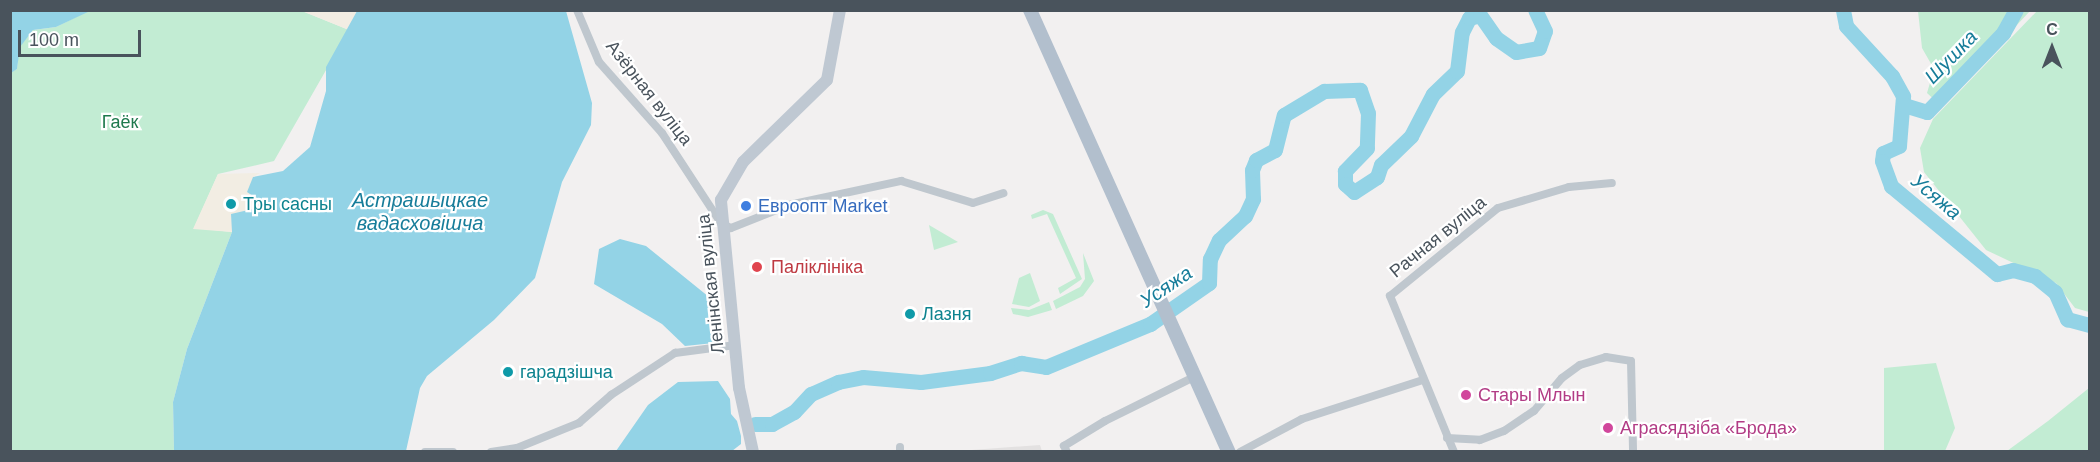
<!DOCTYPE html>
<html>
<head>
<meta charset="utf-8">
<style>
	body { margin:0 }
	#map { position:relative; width:2100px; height:462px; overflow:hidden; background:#f2f0f0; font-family:Helvetica,sans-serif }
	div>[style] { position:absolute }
	.education>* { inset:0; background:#e3e1e1 }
	.green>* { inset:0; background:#c2ecd3 }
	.sand>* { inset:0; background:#f2ede3 }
	.water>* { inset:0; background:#93d3e6 }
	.river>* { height:15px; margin:-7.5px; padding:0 7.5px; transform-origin:7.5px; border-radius:7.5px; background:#93d3e6 }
	.street>* { height:8px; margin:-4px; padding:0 4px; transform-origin:4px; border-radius:4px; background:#bfc7ce }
	.secondary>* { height:12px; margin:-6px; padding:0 6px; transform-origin:6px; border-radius:6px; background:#bfc8d2 }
	.primary>* { height:14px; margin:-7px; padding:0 7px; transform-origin:7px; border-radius:7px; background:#b2bfcd }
	.dots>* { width:16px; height:16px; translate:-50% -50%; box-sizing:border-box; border:3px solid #fff; border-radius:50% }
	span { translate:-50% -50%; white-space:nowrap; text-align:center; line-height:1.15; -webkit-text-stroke:4.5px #fff; paint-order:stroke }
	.street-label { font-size:18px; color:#49535c }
	.park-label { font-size:18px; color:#1e794d }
	.culture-label { font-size:18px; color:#0d838f }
	.left { translate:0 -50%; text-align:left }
	.shop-label { font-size:18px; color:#366cbe }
	.health-label { font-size:18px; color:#be3a42 }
	.hotel-label { font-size:18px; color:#b23c85 }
	.water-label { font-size:20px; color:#177d9a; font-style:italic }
	.frame { position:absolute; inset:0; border:12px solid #49535c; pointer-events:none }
	.north { position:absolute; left:2022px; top:18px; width:60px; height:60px; -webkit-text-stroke:4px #fff; paint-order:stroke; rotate:0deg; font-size:16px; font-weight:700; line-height:24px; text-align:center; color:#49535c }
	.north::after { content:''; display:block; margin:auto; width:21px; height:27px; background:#49535c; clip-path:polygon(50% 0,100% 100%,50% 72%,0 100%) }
	.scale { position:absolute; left:18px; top:30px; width:123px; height:27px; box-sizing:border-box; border:3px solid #49535c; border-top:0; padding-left:8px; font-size:18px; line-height:21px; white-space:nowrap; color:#49535c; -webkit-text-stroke:4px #fff; paint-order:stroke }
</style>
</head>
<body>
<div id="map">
	<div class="education">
		<div style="clip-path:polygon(1040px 445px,1042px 451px,958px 451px)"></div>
	</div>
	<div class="green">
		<div style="clip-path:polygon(90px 10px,302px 11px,349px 30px,274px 161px,218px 174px,194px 228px,232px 232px,187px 349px,173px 402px,174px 451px,11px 452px,10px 73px,17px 69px,19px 47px,33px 30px,56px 27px)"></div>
		<div style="clip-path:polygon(1918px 11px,1918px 10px,2030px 11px,1941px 106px,1927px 93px,1934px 69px,1922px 48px)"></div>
		<div style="clip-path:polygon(2037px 11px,2089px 11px,2089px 312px,2075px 308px,2056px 283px,1986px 250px,1924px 172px,1920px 148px,1933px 119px)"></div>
		<div style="clip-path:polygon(1043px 210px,1053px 214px,1082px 279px,1060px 294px,1058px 288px,1076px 278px,1047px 214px,1032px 219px,1031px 215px)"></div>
		<div style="clip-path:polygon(929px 225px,958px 242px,934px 250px)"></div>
		<div style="clip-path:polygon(1083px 253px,1094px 281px,1083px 296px,1056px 309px,1053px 301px,1080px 287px,1085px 279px)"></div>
		<div style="clip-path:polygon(1030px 273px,1040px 301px,1029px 307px,1012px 304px,1019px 278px)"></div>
		<div style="clip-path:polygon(1049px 302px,1052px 310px,1028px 317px,1013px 314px,1011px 308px,1029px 310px)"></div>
		<div style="clip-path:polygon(1936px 363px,1955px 428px,1945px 451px,1884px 451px,1884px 368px)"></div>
		<div style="clip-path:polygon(2089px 388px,2089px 451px,2007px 451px,2048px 421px)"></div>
	</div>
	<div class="sand">
		<div style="clip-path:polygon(302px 11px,357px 11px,349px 30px)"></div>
		<div style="clip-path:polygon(260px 173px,253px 177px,258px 208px,232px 232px,193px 229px,218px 174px)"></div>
	</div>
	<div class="water">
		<div style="clip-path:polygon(11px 10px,90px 10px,90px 11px,56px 27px,33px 30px,20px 47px,17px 69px,11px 73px)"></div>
		<div style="clip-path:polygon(357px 11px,566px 11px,592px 103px,591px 125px,562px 182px,535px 278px,494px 320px,427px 376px,420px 388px,406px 451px,174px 451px,173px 402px,187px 349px,232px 232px,231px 214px,257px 208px,259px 200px,247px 192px,253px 177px,283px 171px,310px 147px,326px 91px,326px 67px)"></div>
		<div style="clip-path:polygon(620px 239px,646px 246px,709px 297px,716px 319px,714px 343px,685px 346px,662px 324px,594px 284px,599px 249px)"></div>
		<div style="clip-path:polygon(718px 381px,730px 399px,731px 414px,737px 421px,741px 436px,741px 444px,732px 451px,616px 451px,648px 405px,678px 382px)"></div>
	</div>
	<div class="river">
		<div style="left:1843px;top:10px;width:16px;rotate:79deg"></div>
		<div style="left:1846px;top:26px;width:68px;rotate:47.4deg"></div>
		<div style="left:1892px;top:76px;width:23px;rotate:61deg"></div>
		<div style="left:1903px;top:96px;width:50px;rotate:94.6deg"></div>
		<div style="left:1899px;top:146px;width:17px;rotate:156deg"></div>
		<div style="left:1883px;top:153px;width:8px;rotate:97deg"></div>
		<div style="left:1882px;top:161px;width:27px;rotate:70deg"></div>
		<div style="left:1891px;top:186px;width:138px;rotate:39.7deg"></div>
		<div style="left:1997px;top:274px;width:16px;rotate:-14deg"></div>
		<div style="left:2013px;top:270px;width:23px;rotate:15deg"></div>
		<div style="left:2035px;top:276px;width:26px;rotate:39deg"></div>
		<div style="left:2055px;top:292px;width:30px;rotate:66deg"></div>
		<div style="left:2067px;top:319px;width:24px;rotate:15deg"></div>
		<div style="left:1904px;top:105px;width:24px;rotate:17deg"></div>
		<div style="left:1927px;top:112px;width:110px;rotate:-46.1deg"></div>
		<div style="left:2003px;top:33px;width:26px;rotate:-61deg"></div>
		<div style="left:755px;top:424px;width:17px"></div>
		<div style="left:772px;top:424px;width:25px;rotate:-29deg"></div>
		<div style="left:794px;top:412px;width:25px;rotate:-47deg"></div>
		<div style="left:811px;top:394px;width:30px;rotate:-24deg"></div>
		<div style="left:838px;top:382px;width:25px;rotate:-11deg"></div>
		<div style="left:863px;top:377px;width:58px;rotate:4.9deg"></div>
		<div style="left:921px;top:382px;width:70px;rotate:-7.4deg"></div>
		<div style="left:990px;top:373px;width:33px;rotate:-18deg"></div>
		<div style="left:1021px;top:363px;width:25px;rotate:9deg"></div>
		<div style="left:1046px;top:367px;width:113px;rotate:-22.5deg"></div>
		<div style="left:1150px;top:324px;width:72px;rotate:-34.8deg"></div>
		<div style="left:1209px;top:283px;width:24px;rotate:-88deg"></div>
		<div style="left:1210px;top:259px;width:21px;rotate:-65deg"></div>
		<div style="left:1219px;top:240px;width:35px;rotate:-43deg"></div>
		<div style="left:1245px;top:216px;width:19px;rotate:-65deg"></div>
		<div style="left:1253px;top:199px;width:29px;rotate:-92deg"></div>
		<div style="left:1252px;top:170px;width:11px;rotate:-68deg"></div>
		<div style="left:1256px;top:160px;width:21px;rotate:-28deg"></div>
		<div style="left:1275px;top:150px;width:36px;rotate:-76deg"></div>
		<div style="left:1284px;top:115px;width:47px;rotate:-31deg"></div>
		<div style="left:1324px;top:91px;width:36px;rotate:-2deg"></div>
		<div style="left:1360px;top:90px;width:24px;rotate:71deg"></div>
		<div style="left:1368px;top:113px;width:35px;rotate:92deg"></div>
		<div style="left:1367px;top:148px;width:32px;rotate:134deg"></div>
		<div style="left:1345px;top:171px;width:13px;rotate:90deg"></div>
		<div style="left:1345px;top:184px;width:12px;rotate:42deg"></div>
		<div style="left:1354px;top:192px;width:27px;rotate:-33deg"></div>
		<div style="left:1377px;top:177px;width:13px;rotate:-72deg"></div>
		<div style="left:1381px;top:165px;width:42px;rotate:-44deg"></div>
		<div style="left:1411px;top:136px;width:47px;rotate:-62.4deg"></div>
		<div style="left:1433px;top:94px;width:33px;rotate:-44deg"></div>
		<div style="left:1457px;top:71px;width:39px;rotate:-83deg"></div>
		<div style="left:1462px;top:32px;width:16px;rotate:-63deg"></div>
		<div style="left:1469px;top:18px;width:11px;rotate:-15deg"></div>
		<div style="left:1480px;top:15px;width:28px;rotate:55deg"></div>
		<div style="left:1496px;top:38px;width:24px;rotate:35deg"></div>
		<div style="left:1516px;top:52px;width:23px;rotate:-10deg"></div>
		<div style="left:1539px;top:48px;width:18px;rotate:-71deg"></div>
		<div style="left:1545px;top:31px;width:23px;rotate:-115deg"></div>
	</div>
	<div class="street">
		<div style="left:577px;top:10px;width:56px;rotate:67.1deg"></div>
		<div style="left:599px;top:62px;width:95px;rotate:48.4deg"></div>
		<div style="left:662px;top:133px;width:108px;rotate:56.8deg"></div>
		<div style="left:721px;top:223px;width:11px;rotate:27deg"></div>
		<div style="left:731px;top:228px;width:62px;rotate:-21.6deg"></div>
		<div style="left:789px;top:205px;width:115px;rotate:-12.1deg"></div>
		<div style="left:901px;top:181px;width:75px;rotate:17deg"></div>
		<div style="left:973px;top:203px;width:32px;rotate:-18deg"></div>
		<div style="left:1447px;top:438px;width:33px;rotate:3deg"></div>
		<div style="left:1480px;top:440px;width:26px;rotate:-21deg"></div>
		<div style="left:1504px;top:431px;width:36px;rotate:-34deg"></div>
		<div style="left:1534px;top:411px;width:43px;rotate:-49.7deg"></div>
		<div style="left:1562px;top:378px;width:22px;rotate:-36deg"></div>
		<div style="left:1580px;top:365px;width:27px;rotate:-17deg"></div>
		<div style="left:1606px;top:357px;width:25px;rotate:9deg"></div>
		<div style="left:1631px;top:361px;width:91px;rotate:88.7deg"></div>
		<div style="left:900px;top:447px;width:5px;rotate:90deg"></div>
		<div style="left:425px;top:452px;width:28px"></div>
		<div style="left:491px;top:452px;width:26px;rotate:-9deg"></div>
		<div style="left:517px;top:448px;width:67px;rotate:-22deg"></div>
		<div style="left:579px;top:423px;width:43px;rotate:-41.2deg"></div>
		<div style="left:611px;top:395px;width:77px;rotate:-33.3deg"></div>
		<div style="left:675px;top:353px;width:61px;rotate:-7.6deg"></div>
		<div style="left:1067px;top:452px;width:7px;rotate:-117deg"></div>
		<div style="left:1064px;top:446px;width:48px;rotate:-31.4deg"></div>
		<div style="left:1105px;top:421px;width:99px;rotate:-26.3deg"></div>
		<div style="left:1240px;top:452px;width:70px;rotate:-28deg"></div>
		<div style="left:1302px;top:419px;width:127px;rotate:-17.9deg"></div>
		<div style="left:1454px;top:452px;width:169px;rotate:-112.3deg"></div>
		<div style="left:1390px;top:296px;width:139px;rotate:-39.2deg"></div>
		<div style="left:1498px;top:208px;width:74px;rotate:-16.5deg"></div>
		<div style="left:1569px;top:187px;width:43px;rotate:-5.3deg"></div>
	</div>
	<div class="secondary">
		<div style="left:753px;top:452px;width:66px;rotate:-102.3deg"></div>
		<div style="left:739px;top:388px;width:189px;rotate:-95.5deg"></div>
		<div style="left:721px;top:200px;width:44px;rotate:-59.9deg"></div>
		<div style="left:743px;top:162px;width:117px;rotate:-44.3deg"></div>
		<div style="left:827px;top:80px;width:71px;rotate:-79.5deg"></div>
	</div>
	<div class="primary">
		<div style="left:1030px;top:10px;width:485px;rotate:65.8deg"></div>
	</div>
	<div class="dots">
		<div style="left:231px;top:204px;background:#0f9aa8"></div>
		<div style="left:746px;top:206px;background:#3f7fe0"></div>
		<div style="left:757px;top:267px;background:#e0444e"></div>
		<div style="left:910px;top:314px;background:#0f9aa8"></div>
		<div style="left:508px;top:372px;background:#0f9aa8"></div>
		<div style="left:1466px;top:395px;background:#d1479c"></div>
		<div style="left:1608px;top:428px;background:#d1479c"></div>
	</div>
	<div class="street-label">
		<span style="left:649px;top:93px;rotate:52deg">Азёрная вуліца</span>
		<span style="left:1438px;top:237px;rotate:-39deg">Рачная вуліца</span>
		<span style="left:711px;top:284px;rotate:-96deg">Ленінская вуліца</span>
	</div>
	<div class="park-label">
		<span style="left:120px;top:122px">Гаёк</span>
	</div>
	<div class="culture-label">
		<span class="left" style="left:243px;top:204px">Тры сасны</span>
		<span class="left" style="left:922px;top:314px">Лазня</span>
		<span class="left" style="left:520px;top:372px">гарадзішча</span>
	</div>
	<div class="shop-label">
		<span class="left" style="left:758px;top:206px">Евроопт Market</span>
	</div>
	<div class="health-label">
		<span class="left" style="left:771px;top:267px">Паліклініка</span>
	</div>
	<div class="hotel-label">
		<span class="left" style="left:1478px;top:395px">Стары Млын</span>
		<span class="left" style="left:1620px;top:428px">Аграсядзіба «Брода»</span>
	</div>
	<div class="water-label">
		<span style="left:1951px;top:57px;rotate:-46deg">Шушка</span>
		<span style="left:1936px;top:197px;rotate:40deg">Усяжа</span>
		<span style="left:420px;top:212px">Астрашыцкае<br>вадасховішча</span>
		<span style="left:1166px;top:287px;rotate:-34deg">Усяжа</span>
	</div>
	<div class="frame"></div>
	<div class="north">С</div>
	<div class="scale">100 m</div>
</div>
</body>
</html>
